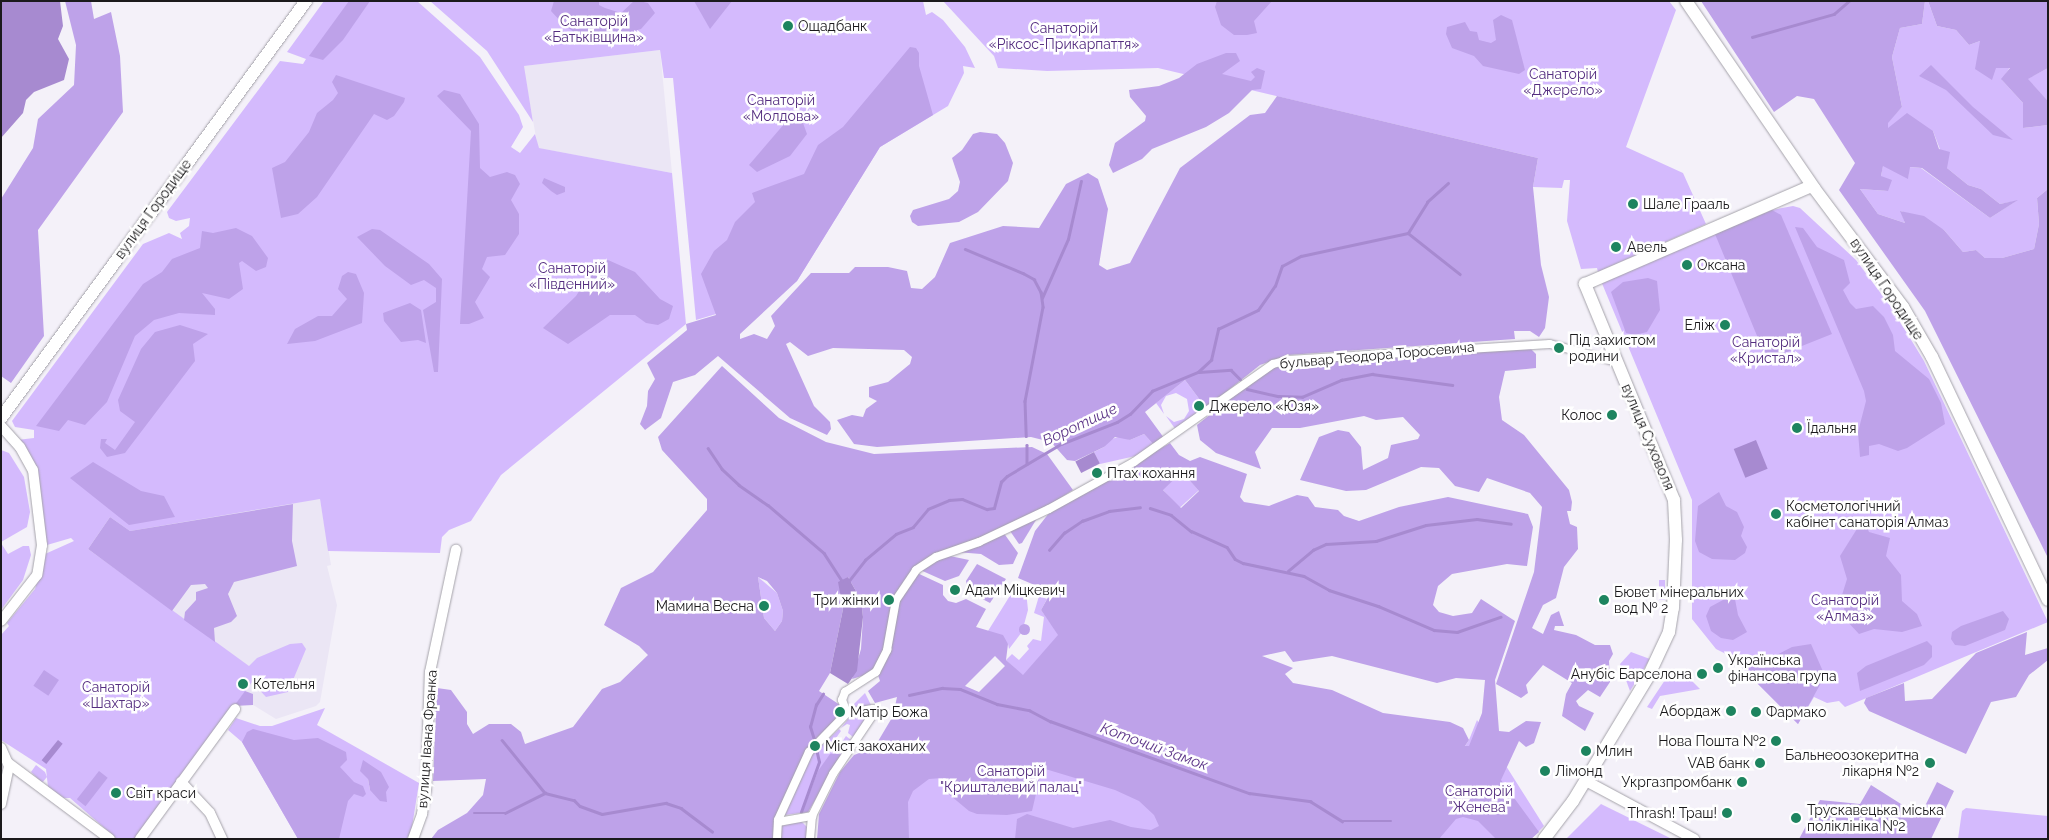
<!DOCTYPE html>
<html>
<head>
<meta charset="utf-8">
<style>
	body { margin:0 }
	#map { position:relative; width:2049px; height:840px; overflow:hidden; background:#f4f1f9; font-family:Raleway,sans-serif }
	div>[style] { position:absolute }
	.built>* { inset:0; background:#ebe6f5 }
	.green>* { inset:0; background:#d4bafd; transform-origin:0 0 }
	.forest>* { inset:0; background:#bea2e9; transform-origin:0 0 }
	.round { border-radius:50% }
	.water>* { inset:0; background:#a78ad0; transform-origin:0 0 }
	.stream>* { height:2.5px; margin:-1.25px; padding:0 1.25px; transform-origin:1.25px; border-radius:1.25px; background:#a78ad0 }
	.roads { filter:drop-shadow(0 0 1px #a5a3aa) drop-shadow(0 0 1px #a5a3aa) }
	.pedestrian>* { height:8px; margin:-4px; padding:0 4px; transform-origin:4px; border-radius:4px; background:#fff }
	.minor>* { height:10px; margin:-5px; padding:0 5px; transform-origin:5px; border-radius:5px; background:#fff }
	.tertiary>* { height:12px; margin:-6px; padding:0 6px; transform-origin:6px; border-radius:6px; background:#fff }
	.dots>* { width:14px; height:14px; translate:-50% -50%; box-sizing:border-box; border:2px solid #fff; border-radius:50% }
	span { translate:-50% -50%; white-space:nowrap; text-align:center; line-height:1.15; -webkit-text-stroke:5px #fff; paint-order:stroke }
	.park-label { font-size:14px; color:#552e80 }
	.poi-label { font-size:14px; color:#1b1a1c }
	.left { translate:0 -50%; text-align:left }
	.right { translate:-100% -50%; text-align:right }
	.street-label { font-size:14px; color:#1b1a1c }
	.water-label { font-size:15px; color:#5c3588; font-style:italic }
	.frame { position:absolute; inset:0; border:2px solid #1b1a1c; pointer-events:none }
</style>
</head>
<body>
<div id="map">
	<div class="built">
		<div style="clip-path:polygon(660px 50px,672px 173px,538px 148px,523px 66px)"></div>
		<div style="clip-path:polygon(320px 499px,331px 565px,327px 566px,337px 605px,320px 702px,316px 706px,276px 719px,250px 703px,234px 706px,251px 668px,155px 599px,110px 517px)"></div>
	</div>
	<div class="green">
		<div style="clip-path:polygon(324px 1px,417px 1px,480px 57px,519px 115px,523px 127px,511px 147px,520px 153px,535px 134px,539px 148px,672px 173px,686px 324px,501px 475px,471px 521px,449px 530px,442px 537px,440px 553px,328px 551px,320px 499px,130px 531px,110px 517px,88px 549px,249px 666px,257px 658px,290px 644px,302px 643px,306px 649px,288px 692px,266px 697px,252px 682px,137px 839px,117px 839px,70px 798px,63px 798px,48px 787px,46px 769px,1px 740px,1px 635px,9px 626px,7px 623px,35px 589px,45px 554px,74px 541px,71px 538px,47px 545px,38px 475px,17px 440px,34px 438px,34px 430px,15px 427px,12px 421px,143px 244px,169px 233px,182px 239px,180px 233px,189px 226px,190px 218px,176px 221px,169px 218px,167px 212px,280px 61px,303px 64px,306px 59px,287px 52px)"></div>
		<div style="clip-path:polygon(430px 1px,923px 1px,926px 15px,932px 12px,943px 20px,965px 47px,975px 68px,963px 66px,964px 73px,948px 106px,880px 147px,797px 281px,777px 296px,696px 320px,673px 78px,664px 78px,660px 50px,524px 66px,533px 122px,487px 51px)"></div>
		<div style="clip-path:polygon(943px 1px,1669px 1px,1676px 10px,1626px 147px,1683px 173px,1706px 224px,1598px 272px,1597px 268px,1581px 269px,1567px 221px,1570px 180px,1564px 180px,1562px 188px,1533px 187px,1538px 158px,1158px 68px,1047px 71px,998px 68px,994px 56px)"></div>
		<div style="clip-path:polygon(1925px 1px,1928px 1px,1937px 26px,1956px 30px,1969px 45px,1980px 41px,1996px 68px,2010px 67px,2002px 80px,2023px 103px,2023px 128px,2048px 125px,2048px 189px,2037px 198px,2039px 224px,2034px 249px,2002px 258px,1985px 258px,1976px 250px,1963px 252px,1944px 230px,1901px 211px,1905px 223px,1878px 214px,1860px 189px,1888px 191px,1881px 176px,1883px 165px,1908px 178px,1909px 167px,1921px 168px,1990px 218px,2016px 201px,2000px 204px,1981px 189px,1968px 185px,1947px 168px,1933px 131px,1888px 128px,1887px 123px,1902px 107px,1892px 57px,1900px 28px,1922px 24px)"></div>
		<div style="clip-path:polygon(2048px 68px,2048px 101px,2027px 79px)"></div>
		<div style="clip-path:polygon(1793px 206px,1800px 208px,1856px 260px,1891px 307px,1924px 361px,2048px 622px,1845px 707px,1839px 701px,1827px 703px,1814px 697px,1798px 724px,1730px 656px,1716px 649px,1692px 619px,1692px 500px,1601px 281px,1772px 210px)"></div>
		<div style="clip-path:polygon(1185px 380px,1206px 408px,1176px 430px,1166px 416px,1174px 422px,1184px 419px,1189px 411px,1187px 399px,1176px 393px,1166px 396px,1161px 405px,1164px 414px,1156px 403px)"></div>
		<div style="clip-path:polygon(1144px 434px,1154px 445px,1140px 455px,1100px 464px,1094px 452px,1104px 447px,1108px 440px,1122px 436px,1130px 440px)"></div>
		<div style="clip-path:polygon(1px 450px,9px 453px,24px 477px,30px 512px,27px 527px,1px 542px)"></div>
		<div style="left:1182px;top:472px;width:25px;height:26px;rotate:48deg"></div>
		<div style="clip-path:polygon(1px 543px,8px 554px,23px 546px,29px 546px,31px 555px,23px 580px,1px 610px)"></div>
		<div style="clip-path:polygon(758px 577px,777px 593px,783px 611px,782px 621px,775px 631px,764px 618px)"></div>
		<div style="left:1659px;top:580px;width:6px;height:20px"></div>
		<div style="clip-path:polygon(1016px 586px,1026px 591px,1028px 610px,1022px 632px,1009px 649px,1008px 644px,988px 631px)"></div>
		<div style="clip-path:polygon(1039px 596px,1047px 599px,1041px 610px,1059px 635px,1023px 676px,1006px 660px,1012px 654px,1019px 660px,1029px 649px,1027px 646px,1033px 639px,1041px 641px,1044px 617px,1034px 613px)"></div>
		<div style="clip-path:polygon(1631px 652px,1650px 659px,1630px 691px,1620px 664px)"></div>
		<div style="clip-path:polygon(1675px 672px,1684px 673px,1700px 689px,1660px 696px,1652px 709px,1647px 707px,1669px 674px)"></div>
		<div style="clip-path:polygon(865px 693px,871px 705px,847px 711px)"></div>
		<div style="clip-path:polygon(evenodd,325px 708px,317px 725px,419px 783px,411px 833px,406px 839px,298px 839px,242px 742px,228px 730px,236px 718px,260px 726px,272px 726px,325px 708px,382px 775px,382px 780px,370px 790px,368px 779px,382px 775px)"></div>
		<div style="clip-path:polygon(869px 713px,853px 737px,848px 733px,850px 725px,847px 724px,841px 728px,849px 718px)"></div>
		<div style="clip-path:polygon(1023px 717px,1269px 839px,849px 839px,861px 778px)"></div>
		<div style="clip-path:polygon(1477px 720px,1544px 826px,1531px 839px,1405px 839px,1469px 740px)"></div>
		<div style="clip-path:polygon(839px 729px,841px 731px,836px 738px,842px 742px,846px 736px,851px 740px,808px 812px,785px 815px,812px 755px)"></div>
		<div style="clip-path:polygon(36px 765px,45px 772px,47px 777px,42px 783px,31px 772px)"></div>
		<div style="clip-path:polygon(1601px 804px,1672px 839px,1566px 839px)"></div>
		<div style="clip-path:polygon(1966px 808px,2048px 816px,2048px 839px,1958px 839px,1962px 811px)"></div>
		<div style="clip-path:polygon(801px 821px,807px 827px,808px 839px,780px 839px,781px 826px)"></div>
	</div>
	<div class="forest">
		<div style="clip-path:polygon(65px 1px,91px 1px,94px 19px,111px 12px,120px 56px,123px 112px,38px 230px,44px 336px,11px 383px,1px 376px,1px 199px,33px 148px,38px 119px,74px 85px,76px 45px)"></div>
		<div style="clip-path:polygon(349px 1px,370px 1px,343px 40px,323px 60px,309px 56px)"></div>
		<div style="clip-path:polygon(554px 1px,599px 1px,599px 5px,605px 8px,621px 13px,634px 1px,639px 1px,648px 3px,655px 13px,641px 29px,603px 40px,578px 35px,563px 24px,551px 11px)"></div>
		<div style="clip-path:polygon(694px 1px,732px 1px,710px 29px)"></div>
		<div style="clip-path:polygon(1217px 1px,1272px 1px,1254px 21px,1257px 33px,1247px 35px,1234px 35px,1221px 25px,1215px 7px)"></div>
		<div style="clip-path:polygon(1701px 1px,1925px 1px,1922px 24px,1900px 28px,1892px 57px,1902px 107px,1888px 123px,1888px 128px,1907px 113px,1933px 131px,1939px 149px,1950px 152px,1947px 168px,1968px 185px,1981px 189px,2000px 204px,2018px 200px,1990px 218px,1922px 168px,1910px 167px,1908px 179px,1883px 166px,1881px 176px,1892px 180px,1888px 191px,1860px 189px,1878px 214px,1905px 223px,1900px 211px,1924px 216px,1944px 230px,1963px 252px,1976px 250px,1985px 258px,2002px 258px,2034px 249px,2039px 224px,2037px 198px,2048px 189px,2048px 558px,1925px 311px,1839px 190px,1855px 163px,1814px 99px,1797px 96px,1774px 112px)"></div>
		<div style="clip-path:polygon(1928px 1px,2048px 1px,2048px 68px,2028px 79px,2048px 101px,2048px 125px,2023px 128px,2023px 103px,2001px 79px,2010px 68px,1996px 68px,1992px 80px,1975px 69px,1980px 41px,1969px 45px,1956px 30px,1937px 26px)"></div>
		<div style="clip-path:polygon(1501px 15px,1512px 20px,1525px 70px,1519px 74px,1483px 66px,1474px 56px,1452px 48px,1446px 34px,1447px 27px,1465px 22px,1470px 31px,1477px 32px,1479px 40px,1491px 43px,1496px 40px,1493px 20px)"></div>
		<div style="clip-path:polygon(910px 47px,916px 48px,919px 53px,919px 66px,933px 115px,880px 147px,797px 281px,740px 334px,740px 339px,754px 334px,767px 339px,775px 326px,771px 316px,811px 273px,849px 273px,855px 267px,888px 267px,907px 271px,911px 288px,922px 289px,935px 277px,950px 243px,1003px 226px,1039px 228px,1066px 184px,1088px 173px,1098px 179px,1108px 209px,1099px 265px,1107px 270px,1130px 263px,1180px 168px,1250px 115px,1265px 113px,1277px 96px,1538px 158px,1533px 187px,1541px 265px,1549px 297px,1545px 328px,1539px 337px,1530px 331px,1514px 331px,1515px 339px,1288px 355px,1260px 365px,1206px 408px,1185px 380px,1145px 412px,1164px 438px,1154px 445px,1144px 434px,1130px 440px,1115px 437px,1104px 447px,1075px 461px,1067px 460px,1051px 442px,1031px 437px,877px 447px,854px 444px,837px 420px,852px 415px,863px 417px,866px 409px,877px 401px,869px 397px,869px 387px,888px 382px,910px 364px,912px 357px,904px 350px,833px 348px,808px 356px,790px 342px,786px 344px,814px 406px,830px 422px,831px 429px,827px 435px,790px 418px,718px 356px,695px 375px,673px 382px,661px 418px,645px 430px,640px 424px,647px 406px,648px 391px,655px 379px,647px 363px,687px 330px,686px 324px,716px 315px,701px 274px,714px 251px,727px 240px,735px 222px,755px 202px,752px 193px,804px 174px,818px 145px,843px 127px)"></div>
		<div style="clip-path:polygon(1226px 53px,1236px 53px,1240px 61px,1222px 74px,1251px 81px,1255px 77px,1251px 72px,1257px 68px,1265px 71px,1261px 89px,1252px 90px,1229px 113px,1206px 127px,1152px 149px,1142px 159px,1113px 173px,1109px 165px,1115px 143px,1145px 121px,1146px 116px,1130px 97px,1129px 90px,1159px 86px,1179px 78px,1197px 64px)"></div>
		<div style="clip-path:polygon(1931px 65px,1973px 107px,2013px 140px,1993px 135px,1946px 90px,1919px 76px)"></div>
		<div style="clip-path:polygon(336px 75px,405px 98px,404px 102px,394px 116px,387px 120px,374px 114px,317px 197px,298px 214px,281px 218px,272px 168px,285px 162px,309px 132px,317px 113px,333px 100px,338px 93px,332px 82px)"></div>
		<div style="clip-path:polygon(444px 90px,460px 94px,479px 124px,480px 168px,490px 177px,507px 172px,515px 175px,520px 184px,511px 200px,519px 214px,519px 234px,505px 255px,487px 257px,482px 269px,490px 277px,475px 302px,484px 318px,469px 324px,460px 324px,471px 131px,437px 96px)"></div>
		<div style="clip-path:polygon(791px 116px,803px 123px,807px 134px,790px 156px,757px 172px,749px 165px)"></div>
		<div style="clip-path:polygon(980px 132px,997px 134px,1005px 143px,1013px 163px,1008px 181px,978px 212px,959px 222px,918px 226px,912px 222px,910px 216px,913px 210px,949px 199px,958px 191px,960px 182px,952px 158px,962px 150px,973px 134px)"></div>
		<div style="clip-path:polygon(544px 178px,565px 187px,565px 192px,557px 195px,551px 191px,542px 183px)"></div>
		<div style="clip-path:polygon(1772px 210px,1781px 215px,1832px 334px,1767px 360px,1715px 234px)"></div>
		<div style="clip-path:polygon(1795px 227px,1803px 228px,1817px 247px,1844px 260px,1850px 283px,1843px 290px,1850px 303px,1856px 309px,1873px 306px,1884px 317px,1893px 335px,1895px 351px,1929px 379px,1941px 403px,1945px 424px,1907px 448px,1898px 451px,1879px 444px,1869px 446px,1869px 455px,1860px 457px,1858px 432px,1866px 401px,1864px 391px)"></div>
		<div style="clip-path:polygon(236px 228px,252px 236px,268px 258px,266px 267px,256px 271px,242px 261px,239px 263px,243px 289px,229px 299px,202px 293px,215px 309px,215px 315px,179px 313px,154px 320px,135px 336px,107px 402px,85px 425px,68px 420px,59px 431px,36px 426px,143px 284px,162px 272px,172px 259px,200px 248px,202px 231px,213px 233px)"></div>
		<div style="clip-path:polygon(372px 229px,380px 230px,429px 264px,442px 279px,438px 372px,434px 372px,423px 310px,436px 302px,436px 288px,424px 280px,411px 285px,385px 266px,357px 237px)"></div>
		<div style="clip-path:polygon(608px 260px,635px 272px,660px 299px,673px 306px,669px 319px,658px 325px,646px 323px,635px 315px,610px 315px,568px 344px,543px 328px,576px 296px,596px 265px)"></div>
		<div style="clip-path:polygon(348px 272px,356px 274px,364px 293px,362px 323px,315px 341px,287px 344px,295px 329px,318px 316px,332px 316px,347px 299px,338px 289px,342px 276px)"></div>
		<div style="clip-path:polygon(1648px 278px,1657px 281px,1660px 310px,1647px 332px,1635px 335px,1626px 333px,1611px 292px,1623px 282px)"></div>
		<div style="clip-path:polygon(410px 303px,421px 310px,426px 343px,418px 340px,401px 342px,384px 321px,383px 313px)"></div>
		<div style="clip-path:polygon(180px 325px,208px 334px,193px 344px,195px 361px,125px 453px,107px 457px,100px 448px,101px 439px,107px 439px,105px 443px,115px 450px,135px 422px,120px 411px,118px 400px,141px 349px,155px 332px)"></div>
		<div style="clip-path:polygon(1530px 348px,1536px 354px,1536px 368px,1505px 371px,1499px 397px,1502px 420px,1524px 435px,1569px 490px,1572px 502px,1571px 511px,1567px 511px,1570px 524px,1577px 527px,1578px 549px,1564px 567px,1556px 598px,1543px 605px,1532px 628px,1543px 634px,1551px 615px,1559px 611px,1564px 626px,1555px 626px,1554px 630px,1576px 635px,1595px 645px,1610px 645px,1613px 654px,1609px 661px,1610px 682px,1600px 697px,1588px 690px,1576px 701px,1579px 706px,1594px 713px,1585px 731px,1562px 716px,1566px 694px,1572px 683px,1543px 665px,1526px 685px,1528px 693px,1521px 698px,1496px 684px,1534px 572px,1542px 507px,1530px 493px,1487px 478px,1479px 492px,1455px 486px,1439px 468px,1421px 467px,1366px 490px,1346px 491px,1300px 480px,1319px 437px,1338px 430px,1349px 432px,1361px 447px,1363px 470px,1388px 458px,1391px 445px,1418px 439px,1420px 435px,1403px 417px,1376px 420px,1364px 416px,1300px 428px,1272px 428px,1255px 452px,1261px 469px,1216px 453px,1200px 440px,1197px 425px,1250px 383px,1274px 368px,1294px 363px)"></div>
		<div style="clip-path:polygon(evenodd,722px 366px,779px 418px,826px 442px,874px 454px,1032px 447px,1047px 454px,1073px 490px,1048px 506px,978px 541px,935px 556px,904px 582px,886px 650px,875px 672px,852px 679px,861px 649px,863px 617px,861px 600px,848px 577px,838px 597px,843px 609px,830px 673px,819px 691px,840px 705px,835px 720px,806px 751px,775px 839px,431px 839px,438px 830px,467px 813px,483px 795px,486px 779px,433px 781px,437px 688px,451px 690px,467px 712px,467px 724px,473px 734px,489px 724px,511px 724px,521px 732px,525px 744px,573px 727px,602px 689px,620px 682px,648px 655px,639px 646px,604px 625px,621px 588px,653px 572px,707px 510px,707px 499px,662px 450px,658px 437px,722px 366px,758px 577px,767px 581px,777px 593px,783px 611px,782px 621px,775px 631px,764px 618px,758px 577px)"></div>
		<div style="clip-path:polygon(evenodd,1170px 443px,1179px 455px,1190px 461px,1200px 457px,1247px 474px,1240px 497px,1244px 502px,1269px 506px,1297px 495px,1308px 497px,1315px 507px,1338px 510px,1344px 516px,1359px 521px,1399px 507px,1448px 497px,1528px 514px,1533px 527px,1527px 566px,1507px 564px,1452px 574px,1438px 586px,1433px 605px,1439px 612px,1453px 616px,1472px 613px,1481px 599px,1515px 621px,1495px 680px,1499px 731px,1509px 732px,1526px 721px,1541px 722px,1534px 743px,1526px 747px,1519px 741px,1501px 780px,1539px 832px,1531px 839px,1496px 839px,1478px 821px,1463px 817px,1456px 819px,1439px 839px,1015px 839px,1017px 819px,1027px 814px,1073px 828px,1110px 820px,1131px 827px,1151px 830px,1159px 826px,1154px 815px,1139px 801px,1115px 790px,1042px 768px,1032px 811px,1007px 815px,977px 814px,969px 811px,945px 791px,942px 778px,929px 779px,913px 791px,908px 802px,909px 839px,817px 839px,819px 814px,840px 772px,854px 755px,870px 749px,877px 743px,893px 716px,897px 697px,875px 703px,868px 691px,880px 681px,877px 672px,897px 600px,915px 572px,943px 585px,943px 595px,948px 601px,956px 603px,966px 599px,986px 609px,976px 627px,1003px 635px,1008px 644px,1006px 660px,1023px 675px,1058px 635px,1041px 610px,1051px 592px,1018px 578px,1035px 531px,1049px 513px,1170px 443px,1182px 472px,1199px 491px,1181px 508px,1163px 490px,1182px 472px,1170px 443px,1285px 651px,1293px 662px,1332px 656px,1437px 683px,1456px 678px,1485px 680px,1482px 713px,1469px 746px,1465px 746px,1469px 740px,1463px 728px,1450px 722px,1383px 713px,1332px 690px,1293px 683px,1285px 674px,1293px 668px,1262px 656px,1285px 651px,1170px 443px,995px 656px,1005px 666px,979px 692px,965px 686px,995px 656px)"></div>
		<div style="clip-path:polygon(93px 462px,141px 491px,164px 496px,175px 517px,129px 525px,70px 478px)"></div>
		<div style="clip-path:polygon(1719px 492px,1726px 506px,1737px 512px,1744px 527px,1741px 536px,1747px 547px,1745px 553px,1735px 560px,1712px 559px,1699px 552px,1695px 541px,1698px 506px)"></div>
		<div style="clip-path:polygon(293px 504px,292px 541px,297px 566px,234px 582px,228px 594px,237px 616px,231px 622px,214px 628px,215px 642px,184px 620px,185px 612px,196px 600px,196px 592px,208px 588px,205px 584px,191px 585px,172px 611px,88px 549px,110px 517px,130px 531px)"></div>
		<div style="clip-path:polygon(1039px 515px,1022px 543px,1019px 544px,1008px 528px)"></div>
		<div style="clip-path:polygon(1860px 524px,1866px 525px,1869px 532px,1890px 538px,1886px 556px,1901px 575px,1902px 601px,1917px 614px,1922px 626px,1902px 632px,1874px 629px,1859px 634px,1846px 620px,1842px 595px,1847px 579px,1840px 556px)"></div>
		<div style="clip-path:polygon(1003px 532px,1018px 553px,1013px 564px,999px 565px,981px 554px,956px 552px)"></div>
		<div style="clip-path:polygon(950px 556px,969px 560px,959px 576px,945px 581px,918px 569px,936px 558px)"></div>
		<div style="clip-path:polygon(977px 564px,1006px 579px,990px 603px,969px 592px,966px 581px)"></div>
		<div style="clip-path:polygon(1734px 594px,1738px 615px,1747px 632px,1733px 640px,1721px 638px,1711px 631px,1706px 616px,1710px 607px)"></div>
		<div style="clip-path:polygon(2003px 611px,2009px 619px,2005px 630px,1965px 646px,1955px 645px,1951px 639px,1952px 632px,1961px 626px)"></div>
		<div class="round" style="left:1018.5px;top:623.5px;width:11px;height:11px"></div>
		<div style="clip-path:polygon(2027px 632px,2025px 655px,2048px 648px,2048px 660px,2029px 675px,2016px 697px,1991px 702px,1966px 754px,1869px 711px,1864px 703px,1866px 698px,1904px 683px,1905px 701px,1932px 699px,1976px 653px)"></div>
		<div style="clip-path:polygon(1927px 641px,1932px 646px,1932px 657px,1924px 665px,1860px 691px,1857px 673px,1866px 666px)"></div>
		<div style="clip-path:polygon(1811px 644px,1825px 676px,1798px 724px,1739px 665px,1749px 660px,1769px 659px,1792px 647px)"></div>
		<div style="left:44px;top:670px;width:18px;height:19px;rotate:34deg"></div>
		<div style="clip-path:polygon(245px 691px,253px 694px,253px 705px,234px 706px)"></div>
		<div style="clip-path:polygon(253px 729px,294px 740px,318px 738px,346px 752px,347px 760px,340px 767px,354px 782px,363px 786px,366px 794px,363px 797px,354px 794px,348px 801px,339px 839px,298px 839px,242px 742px,247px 732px)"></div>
		<div style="clip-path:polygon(836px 753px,841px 755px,808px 812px,802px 813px,818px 771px,830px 754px)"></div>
		<div style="clip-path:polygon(363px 760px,381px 772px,389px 787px,386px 792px,387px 802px,380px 801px,370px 790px,368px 779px,360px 771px)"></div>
		<div style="left:99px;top:771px;width:11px;height:36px;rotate:38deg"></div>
		<div style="clip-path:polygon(1937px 782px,1954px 791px,1931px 839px,1799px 839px,1820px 800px,1860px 804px,1871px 785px,1920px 816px)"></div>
	</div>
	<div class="water">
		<div style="clip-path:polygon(1px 1px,60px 1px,63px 26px,58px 39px,69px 59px,64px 80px,34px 92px,26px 100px,23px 113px,1px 138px)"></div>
		<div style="left:1756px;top:440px;width:31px;height:24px;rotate:68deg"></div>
		<div style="left:1094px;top:452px;width:13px;height:21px;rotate:63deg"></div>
		<div style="clip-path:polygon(848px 577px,861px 600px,863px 617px,857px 671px,848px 684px,830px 673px,843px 609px,838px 582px)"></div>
		<div style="left:58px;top:740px;width:6px;height:26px;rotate:39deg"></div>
	</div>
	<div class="stream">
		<div style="left:1752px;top:37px;width:85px;rotate:-15.7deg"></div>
		<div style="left:1834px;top:14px;width:20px;rotate:-41deg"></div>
		<div style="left:1408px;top:233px;width:36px;rotate:-58deg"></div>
		<div style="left:1427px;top:202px;width:28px;rotate:-42deg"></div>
		<div style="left:965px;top:249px;width:63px;rotate:22.5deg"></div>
		<div style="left:1023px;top:273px;width:13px;rotate:29deg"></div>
		<div style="left:1034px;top:279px;width:15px;rotate:62deg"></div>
		<div style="left:1041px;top:292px;width:15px;rotate:82deg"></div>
		<div style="left:1043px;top:307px;width:96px;rotate:100.8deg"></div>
		<div style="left:1025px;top:401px;width:35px;rotate:88deg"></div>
		<div style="left:1042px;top:298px;width:64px;rotate:-66.2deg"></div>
		<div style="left:1068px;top:239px;width:59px;rotate:-77.4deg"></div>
		<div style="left:1199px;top:372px;width:32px;rotate:-4deg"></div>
		<div style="left:1231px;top:370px;width:13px;rotate:45deg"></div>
		<div style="left:1247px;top:389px;width:32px;rotate:13deg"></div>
		<div style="left:1278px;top:396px;width:24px;rotate:2deg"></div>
		<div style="left:1302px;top:397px;width:43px;rotate:-23.6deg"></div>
		<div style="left:1341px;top:380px;width:32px;rotate:-11deg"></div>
		<div style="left:1372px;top:374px;width:81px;rotate:7.8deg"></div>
		<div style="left:1027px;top:445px;width:19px;rotate:90deg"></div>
		<div style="left:708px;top:448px;width:25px;rotate:56deg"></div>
		<div style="left:722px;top:469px;width:23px;rotate:43deg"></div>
		<div style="left:739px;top:485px;width:35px;rotate:35deg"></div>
		<div style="left:768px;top:505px;width:74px;rotate:40.6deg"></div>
		<div style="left:824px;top:553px;width:33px;rotate:57deg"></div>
		<div style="left:1150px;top:508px;width:22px;rotate:18deg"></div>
		<div style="left:1171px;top:515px;width:26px;rotate:39deg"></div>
		<div style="left:1191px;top:531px;width:39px;rotate:24deg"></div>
		<div style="left:1227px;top:547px;width:14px;rotate:56deg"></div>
		<div style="left:1235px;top:559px;width:9px;rotate:27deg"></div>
		<div style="left:1243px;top:563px;width:62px;rotate:12deg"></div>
		<div style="left:1304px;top:576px;width:29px;rotate:29deg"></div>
		<div style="left:1329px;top:590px;width:52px;rotate:18.1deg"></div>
		<div style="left:1378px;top:606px;width:61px;rotate:23.2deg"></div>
		<div style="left:1434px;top:630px;width:23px;rotate:5deg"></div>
		<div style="left:1457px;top:632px;width:46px;rotate:-19.2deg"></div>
		<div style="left:1049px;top:550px;width:23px;rotate:-49deg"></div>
		<div style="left:1064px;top:533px;width:22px;rotate:-34deg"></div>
		<div style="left:1082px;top:521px;width:29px;rotate:-20deg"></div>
		<div style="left:1109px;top:511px;width:31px;rotate:-7deg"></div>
		<div style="left:1288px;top:571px;width:33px;rotate:-40deg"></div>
		<div style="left:1313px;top:550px;width:14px;rotate:-25deg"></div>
		<div style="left:1326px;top:544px;width:50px;rotate:-3.4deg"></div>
		<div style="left:1376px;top:541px;width:52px;rotate:-17.7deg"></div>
		<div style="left:1426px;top:525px;width:51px;rotate:-6.7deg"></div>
		<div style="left:1477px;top:519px;width:34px;rotate:8deg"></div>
		<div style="left:848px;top:582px;width:28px;rotate:-52deg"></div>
		<div style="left:865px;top:560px;width:40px;rotate:-40deg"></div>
		<div style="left:896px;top:534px;width:18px;rotate:-22deg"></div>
		<div style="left:913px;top:527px;width:23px;rotate:-50deg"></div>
		<div style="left:928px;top:509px;width:23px;rotate:-23deg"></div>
		<div style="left:949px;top:500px;width:13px;rotate:-4deg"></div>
		<div style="left:962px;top:499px;width:27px;rotate:22deg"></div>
		<div style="left:987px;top:509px;width:7px;rotate:-8deg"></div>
		<div style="left:994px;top:508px;width:27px;rotate:-75deg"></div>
		<div style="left:1001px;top:482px;width:8px;rotate:-45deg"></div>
		<div style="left:1007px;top:476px;width:63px;rotate:-30.7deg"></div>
		<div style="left:1061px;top:444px;width:60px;rotate:-21.4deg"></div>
		<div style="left:1117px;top:422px;width:15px;rotate:-32deg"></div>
		<div style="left:1130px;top:414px;width:32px;rotate:-46deg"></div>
		<div style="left:1152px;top:391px;width:50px;rotate:-22.4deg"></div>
		<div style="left:1198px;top:372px;width:18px;rotate:-43deg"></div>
		<div style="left:1211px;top:360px;width:32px;rotate:-77deg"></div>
		<div style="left:1218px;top:329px;width:44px;rotate:-25.4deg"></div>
		<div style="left:1258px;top:310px;width:29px;rotate:-55deg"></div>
		<div style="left:1275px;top:286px;width:21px;rotate:-71deg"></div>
		<div style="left:1282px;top:266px;width:21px;rotate:-28deg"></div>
		<div style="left:1301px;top:256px;width:109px;rotate:-12.1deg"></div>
		<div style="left:1408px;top:233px;width:66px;rotate:38.3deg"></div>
		<div style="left:909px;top:695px;width:34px;rotate:-12deg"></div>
		<div style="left:942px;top:688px;width:18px;rotate:3deg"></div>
		<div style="left:960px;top:689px;width:40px;rotate:22deg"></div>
		<div style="left:997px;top:704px;width:33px;rotate:11deg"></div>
		<div style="left:1029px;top:710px;width:24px;rotate:28deg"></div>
		<div style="left:1050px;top:721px;width:212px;rotate:19.9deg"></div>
		<div style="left:1249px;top:793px;width:62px;rotate:7.5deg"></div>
		<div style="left:1310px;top:801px;width:38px;rotate:32deg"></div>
		<div style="left:1342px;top:821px;width:49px"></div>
		<div style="left:502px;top:740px;width:68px;rotate:50.9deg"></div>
		<div style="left:815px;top:743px;width:17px;rotate:-107deg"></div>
		<div style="left:810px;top:727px;width:23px;rotate:-75deg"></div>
		<div style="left:816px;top:705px;width:13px;rotate:-58deg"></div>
		<div style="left:801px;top:812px;width:53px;rotate:-70.2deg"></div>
		<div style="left:819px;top:762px;width:13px;rotate:-103deg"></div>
		<div style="left:474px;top:813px;width:31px"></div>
		<div style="left:505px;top:813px;width:45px;rotate:-26.6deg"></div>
		<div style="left:545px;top:793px;width:30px;rotate:14deg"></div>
		<div style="left:574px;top:800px;width:8px;rotate:45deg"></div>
		<div style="left:580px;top:806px;width:23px;rotate:20deg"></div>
		<div style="left:602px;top:814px;width:65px;rotate:-9.8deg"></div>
		<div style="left:666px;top:803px;width:16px;rotate:18deg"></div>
		<div style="left:681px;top:808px;width:39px;rotate:37deg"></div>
	</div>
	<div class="roads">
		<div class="pedestrian">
			<div style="left:847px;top:713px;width:14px;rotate:-111deg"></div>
			<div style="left:842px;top:700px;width:9px;rotate:-69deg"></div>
			<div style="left:845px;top:692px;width:37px;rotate:-33deg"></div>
			<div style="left:876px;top:672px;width:25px;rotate:-63deg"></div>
			<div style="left:887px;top:650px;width:51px;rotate:-79.8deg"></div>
			<div style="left:896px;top:600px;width:36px;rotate:-56deg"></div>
			<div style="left:916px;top:570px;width:24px;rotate:-33deg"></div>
			<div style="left:936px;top:557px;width:46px;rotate:-19.2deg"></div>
			<div style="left:979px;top:542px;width:77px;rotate:-25.2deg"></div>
			<div style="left:1049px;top:509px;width:97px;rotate:-28.9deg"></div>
			<div style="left:1134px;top:462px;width:170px;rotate:-35.2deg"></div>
			<div style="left:1273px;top:364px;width:16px;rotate:-15deg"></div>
			<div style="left:1288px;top:360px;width:262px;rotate:-3.5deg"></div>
			<div style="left:1550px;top:344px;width:69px;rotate:15deg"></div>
			<div style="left:778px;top:822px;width:35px;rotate:-10deg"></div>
			<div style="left:777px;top:839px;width:19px;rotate:-87deg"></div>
			<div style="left:778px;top:820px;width:75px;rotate:-65.5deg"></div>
			<div style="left:809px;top:752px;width:54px;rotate:-45.7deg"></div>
			<div style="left:847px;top:713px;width:26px;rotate:-9deg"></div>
			<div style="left:873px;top:709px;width:4px;rotate:76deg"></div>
			<div style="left:874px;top:713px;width:73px;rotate:123.9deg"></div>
			<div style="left:833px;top:774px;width:47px;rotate:116.6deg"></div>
			<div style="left:812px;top:816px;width:23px;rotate:95deg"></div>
		</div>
		<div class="minor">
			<div style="left:1px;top:426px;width:28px;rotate:48deg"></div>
			<div style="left:20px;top:447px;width:26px;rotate:61deg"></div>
			<div style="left:33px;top:470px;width:76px;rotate:83.2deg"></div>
			<div style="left:42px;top:545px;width:30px;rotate:99deg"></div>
			<div style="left:37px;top:575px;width:58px;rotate:128deg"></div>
			<div style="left:1px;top:748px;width:20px;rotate:66deg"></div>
			<div style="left:9px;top:766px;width:39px;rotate:102deg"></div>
			<div style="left:8px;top:763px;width:127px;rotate:36.7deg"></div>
			<div style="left:1586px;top:781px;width:123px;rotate:28.2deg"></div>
			<div style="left:181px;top:782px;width:42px;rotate:46.9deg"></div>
			<div style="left:210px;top:813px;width:29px;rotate:65deg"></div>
			<div style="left:140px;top:839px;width:161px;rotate:-53.8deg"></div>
			<div style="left:413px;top:839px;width:27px;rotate:-70deg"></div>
			<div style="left:422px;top:814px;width:24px;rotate:-81deg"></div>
			<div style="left:426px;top:790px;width:118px;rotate:-88.1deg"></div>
			<div style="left:430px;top:672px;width:125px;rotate:-78deg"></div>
		</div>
		<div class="tertiary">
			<div style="left:1686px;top:1px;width:227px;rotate:55.6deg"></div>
			<div style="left:1814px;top:188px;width:149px;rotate:53.2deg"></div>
			<div style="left:1903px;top:307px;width:58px;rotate:59.9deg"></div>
			<div style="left:1932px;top:357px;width:269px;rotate:64.5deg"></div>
			<div style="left:1px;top:418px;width:517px;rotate:-53.82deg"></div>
			<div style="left:1544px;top:839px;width:48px;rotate:-52.7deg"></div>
			<div style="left:1573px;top:801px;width:145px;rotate:-58.8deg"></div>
			<div style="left:1648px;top:677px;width:50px;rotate:-65deg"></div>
			<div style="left:1669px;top:632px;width:24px;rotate:-81deg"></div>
			<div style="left:1673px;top:608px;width:68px;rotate:-87.5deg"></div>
			<div style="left:1676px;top:540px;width:40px;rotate:-92.9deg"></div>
			<div style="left:1674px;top:500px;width:234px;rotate:-112.4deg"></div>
			<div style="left:1585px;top:284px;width:247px;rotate:-23.4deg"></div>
		</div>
	</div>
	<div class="dots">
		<div style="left:788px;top:26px;background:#1d845f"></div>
		<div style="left:1633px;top:204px;background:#1d845f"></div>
		<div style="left:1616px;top:247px;background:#1d845f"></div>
		<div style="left:1687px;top:265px;background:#1d845f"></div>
		<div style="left:1725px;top:325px;background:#1d845f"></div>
		<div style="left:1559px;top:348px;background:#1d845f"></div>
		<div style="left:1199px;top:406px;background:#1d845f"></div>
		<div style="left:1612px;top:415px;background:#1d845f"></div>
		<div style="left:1797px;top:428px;background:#1d845f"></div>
		<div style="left:1097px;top:473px;background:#1d845f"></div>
		<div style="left:1776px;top:514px;background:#1d845f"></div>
		<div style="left:955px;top:590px;background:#1d845f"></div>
		<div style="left:889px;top:600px;background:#1d845f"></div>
		<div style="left:1604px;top:600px;background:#1d845f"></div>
		<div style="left:764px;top:606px;background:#1d845f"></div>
		<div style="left:1718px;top:668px;background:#1d845f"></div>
		<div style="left:1702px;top:674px;background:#1d845f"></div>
		<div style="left:243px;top:684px;background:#1d845f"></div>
		<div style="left:1731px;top:711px;background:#1d845f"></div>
		<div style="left:840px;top:712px;background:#1d845f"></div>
		<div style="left:1756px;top:712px;background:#1d845f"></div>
		<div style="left:1776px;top:741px;background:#1d845f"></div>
		<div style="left:815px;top:746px;background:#1d845f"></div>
		<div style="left:1586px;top:751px;background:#1d845f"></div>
		<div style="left:1760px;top:763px;background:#1d845f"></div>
		<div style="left:1930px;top:763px;background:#1d845f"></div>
		<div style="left:1545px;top:771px;background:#1d845f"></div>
		<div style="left:1742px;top:782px;background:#1d845f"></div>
		<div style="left:116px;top:793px;background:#1d845f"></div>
		<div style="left:1727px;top:813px;background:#1d845f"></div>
		<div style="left:1796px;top:818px;background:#1d845f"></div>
	</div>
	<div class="park-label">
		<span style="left:594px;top:29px">Санаторій<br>«Батьківщина»</span>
		<span style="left:1064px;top:36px">Санаторій<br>«Ріксос-Прикарпаття»</span>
		<span style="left:1563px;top:82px">Санаторій<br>«Джерело»</span>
		<span style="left:781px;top:108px">Санаторій<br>«Молдова»</span>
		<span style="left:572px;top:276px">Санаторій<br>«Південний»</span>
		<span style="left:1766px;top:350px">Санаторій<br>«Кристал»</span>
		<span style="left:1845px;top:608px">Санаторій<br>«Алмаз»</span>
		<span style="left:116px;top:695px">Санаторій<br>«Шахтар»</span>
		<span style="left:1011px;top:779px">Санаторій<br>"Кришталевий палац"</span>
		<span style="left:1479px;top:799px">Санаторій<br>"Женева"</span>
	</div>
	<div class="poi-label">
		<span class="left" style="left:798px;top:26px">Ощадбанк</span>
		<span class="left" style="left:1643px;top:204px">Шале Грааль</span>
		<span class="left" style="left:1627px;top:247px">Авель</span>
		<span class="left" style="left:1697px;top:265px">Оксана</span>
		<span class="right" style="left:1715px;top:325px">Еліж</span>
		<span class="left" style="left:1569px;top:348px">Під захистом<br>родини</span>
		<span class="left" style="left:1209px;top:406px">Джерело «Юзя»</span>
		<span class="right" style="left:1602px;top:415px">Колос</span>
		<span class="left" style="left:1807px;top:428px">Їдальня</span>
		<span class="left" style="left:1107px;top:473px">Птах кохання</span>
		<span class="left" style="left:1786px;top:514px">Косметологічний<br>кабінет санаторія Алмаз</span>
		<span class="left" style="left:965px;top:590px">Адам Міцкевич</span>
		<span class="left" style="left:1614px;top:600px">Бювет мінеральних<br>вод № 2</span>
		<span class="right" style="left:879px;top:600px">Три жінки</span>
		<span class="right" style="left:754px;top:606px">Мамина Весна</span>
		<span class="left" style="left:1728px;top:668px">Українська<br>фінансова група</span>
		<span class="right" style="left:1692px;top:674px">Анубіс Барселона</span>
		<span class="left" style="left:253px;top:684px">Котельня</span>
		<span class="right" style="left:1721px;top:711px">Абордаж</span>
		<span class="left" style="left:850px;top:712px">Матір Божа</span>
		<span class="left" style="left:1766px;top:712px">Фармако</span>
		<span class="right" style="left:1766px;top:741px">Нова Пошта №2</span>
		<span class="left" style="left:825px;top:746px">Міст закоханих</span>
		<span class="left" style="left:1596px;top:751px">Млин</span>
		<span class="right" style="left:1919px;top:763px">Бальнеоозокеритна<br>лікарня №2</span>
		<span class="right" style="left:1750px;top:763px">VAB банк</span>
		<span class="left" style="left:1555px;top:771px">Лімонд</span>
		<span class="right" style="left:1732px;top:782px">Укргазпромбанк</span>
		<span class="left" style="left:126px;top:793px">Світ краси</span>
		<span class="left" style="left:1807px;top:818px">Трускавецька міська<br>поліклініка №2</span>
		<span class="right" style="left:1717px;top:813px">Thrash! Траш!</span>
	</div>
	<div class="street-label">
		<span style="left:153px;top:209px;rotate:-54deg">вулиця Городище</span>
		<span style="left:1887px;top:289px;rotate:56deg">вулиця Городище</span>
		<span style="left:1377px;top:355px;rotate:-5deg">бульвар Теодора Торосевича</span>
		<span style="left:1648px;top:437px;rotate:67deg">вулиця Суховоля</span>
		<span style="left:427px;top:739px;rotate:-86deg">вулиця Івана Франка</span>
	</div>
	<div class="water-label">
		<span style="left:1080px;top:425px;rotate:-25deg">Воротище</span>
		<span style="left:1154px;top:747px;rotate:20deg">Коточий Замок</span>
	</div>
	<div class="frame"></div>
</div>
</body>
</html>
